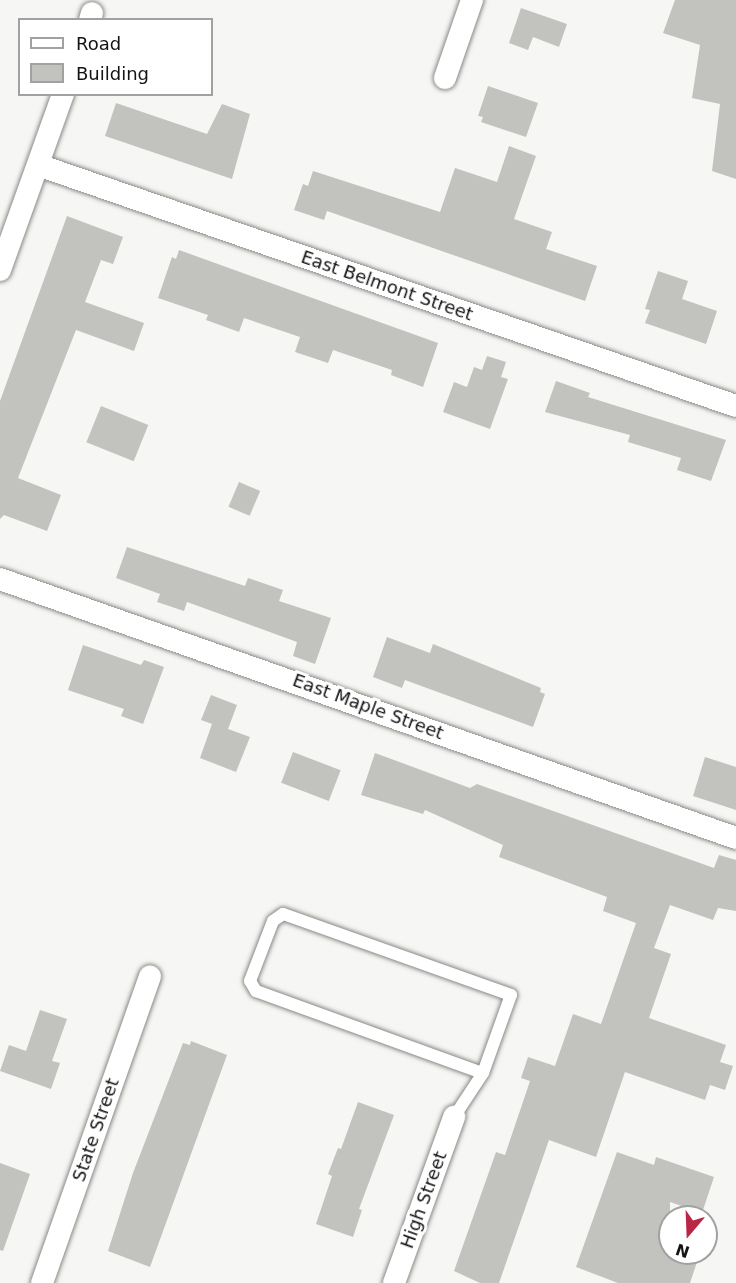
<!DOCTYPE html>
<html>
<head>
<meta charset="utf-8">
<style>
	body { margin:0 }
	#map { position:relative; width:736px; height:1283px; overflow:hidden; background:#f6f7f4; font-family:"DejaVu Sans",sans-serif }
	div>[style] { position:absolute }
	.building>* { inset:0; background:#c2c2be; transform-origin:0 0 }
	.roads { filter:drop-shadow(0 0 2px #898a87) drop-shadow(0 0 2px #898a87) }
	.lane>* { height:12px; margin:-6px; padding:0 6px; transform-origin:6px; border-radius:6px; background:#fff }
	.street>* { height:22px; margin:-11px; padding:0 11px; transform-origin:11px; border-radius:11px; background:#fff }
	span { translate:-50% -50%; white-space:nowrap; text-align:center; line-height:1.15; -webkit-text-stroke:6px #fff; paint-order:stroke }
	.street-label { font-size:18px; color:#131413 }
	.legend { position:absolute; left:18px; top:18px; width:195px; height:78px; box-sizing:border-box; background:#fff; border:2px solid #a1a1a1; margin:0; padding:8px 10px; list-style:none; font-size:18px; color:#131413 }
	.legend li { display:flex; align-items:center; gap:12px; height:30px }
	.legend b { width:30px; border:2px solid #a1a1a1 }
	.north { position:absolute; left:658px; top:1205px; width:60px; height:60px; box-sizing:border-box; background:#fff; border:2px solid #a1a1a1; border-radius:50%; rotate:199deg; font-size:16px; font-weight:700; line-height:24px; text-align:center; color:#131413 }
	.north::after { content:''; display:block; margin:auto; width:21px; height:27px; background:#b92745; clip-path:polygon(50% 0,100% 100%,50% 72%,0 100%) }
</style>
</head>
<body>
<div id="map">
	<div class="building">
		<div style="clip-path:polygon(675px 0,736px 0,736px 179px,712px 171px,720px 104px,692px 98px,700px 45px,663px 33px)"></div>
		<div style="clip-path:polygon(521px 8px,567px 24px,559px 47px,533px 37px,528px 50px,509px 43px)"></div>
		<div style="clip-path:polygon(488px 86px,538px 103px,526px 137px,481px 122px,483px 117px,478px 116px)"></div>
		<div style="clip-path:polygon(116px 103px,207px 134px,222px 104px,250px 114px,232px 179px,105px 136px)"></div>
		<div style="clip-path:polygon(509px 146px,536px 156px,514px 219px,552px 232px,546px 249px,597px 266px,585px 301px,327px 211px,324px 220px,294px 210px,303px 184px,308px 186px,313px 171px,440px 212px,455px 168px,497px 182px)"></div>
		<div style="clip-path:polygon(67px 216px,123px 237px,113px 264px,101px 260px,85px 302px,144px 323px,134px 351px,76px 330px,74px 335px,18px 478px,61px 495px,47px 531px,4px 515px,0 519px,0 401px)"></div>
		<div style="clip-path:polygon(179px 250px,438px 343px,423px 387px,391px 375px,392px 370px,333px 350px,328px 363px,295px 352px,300px 337px,244px 318px,239px 332px,206px 320px,208px 315px,158px 298px,172px 257px,176px 259px)"></div>
		<div style="clip-path:polygon(658px 271px,688px 281px,682px 299px,717px 311px,706px 344px,645px 323px,650px 310px,645px 309px)"></div>
		<div style="clip-path:polygon(487px 356px,506px 362px,501px 377px,508px 379px,490px 429px,443px 412px,454px 382px,467px 387px,474px 367px,482px 370px)"></div>
		<div style="clip-path:polygon(556px 381px,590px 393px,588px 397px,726px 440px,711px 481px,677px 470px,681px 458px,628px 442px,630px 435px,545px 412px)"></div>
		<div style="left:101px;top:406px;width:51px;height:39px;rotate:22deg"></div>
		<div style="left:239px;top:482px;width:23px;height:27px;rotate:23deg"></div>
		<div style="clip-path:polygon(127px 547px,245px 586px,248px 578px,283px 590px,279px 601px,331px 618px,315px 664px,293px 656px,297px 642px,187px 602px,184px 611px,157px 602px,160px 594px,116px 578px)"></div>
		<div style="clip-path:polygon(387px 637px,430px 653px,433px 644px,541px 688px,540px 692px,545px 694px,533px 727px,405px 680px,402px 688px,373px 677px)"></div>
		<div style="clip-path:polygon(83px 645px,141px 665px,144px 660px,164px 667px,143px 724px,121px 716px,124px 709px,68px 690px)"></div>
		<div style="clip-path:polygon(211px 695px,237px 705px,228px 729px,250px 737px,236px 772px,200px 758px,212px 724px,201px 720px)"></div>
		<div style="left:293px;top:752px;width:51px;height:33px;rotate:21deg"></div>
		<div style="clip-path:polygon(375px 753px,470px 788px,477px 784px,488px 788px,714px 868px,719px 855px,736px 860px,736px 911px,718px 908px,713px 920px,670px 905px,654px 948px,671px 954px,649px 1018px,726px 1045px,720px 1062px,733px 1066px,725px 1090px,710px 1085px,705px 1100px,625px 1072px,596px 1157px,549px 1140px,499px 1283px,480px 1283px,454px 1271px,496px 1152px,505px 1155px,530px 1081px,521px 1078px,528px 1057px,555px 1066px,573px 1014px,601px 1024px,636px 923px,603px 911px,607px 897px,499px 857px,503px 845px,425px 810px,423px 814px,361px 795px)"></div>
		<div style="clip-path:polygon(705px 757px,736px 767px,736px 810px,693px 796px)"></div>
		<div style="clip-path:polygon(40px 1010px,67px 1019px,52px 1061px,60px 1063px,51px 1089px,0 1071px,9px 1045px,26px 1051px)"></div>
		<div style="clip-path:polygon(191px 1041px,227px 1055px,150px 1267px,108px 1251px,133px 1173px,183px 1043px,190px 1045px)"></div>
		<div style="clip-path:polygon(358px 1102px,394px 1115px,359px 1209px,362px 1210px,353px 1237px,316px 1224px,332px 1176px,328px 1174px,338px 1148px,341px 1149px)"></div>
		<div style="clip-path:polygon(617px 1152px,654px 1165px,656px 1157px,714px 1177px,702px 1213px,670px 1202px,670px 1253px,700px 1253px,690px 1283px,618px 1283px,576px 1267px)"></div>
		<div style="clip-path:polygon(0 1163px,30px 1174px,3px 1251px,0 1250px)"></div>
	</div>
	<div class="roads">
		<div class="lane">
			<div style="left:454px;top:1117px;width:53px;rotate:-56.6deg"></div>
			<div style="left:483px;top:1073px;width:83px;rotate:-70.3deg"></div>
			<div style="left:511px;top:995px;width:242px;rotate:-160.4deg"></div>
			<div style="left:283px;top:914px;width:12px;rotate:145deg"></div>
			<div style="left:273px;top:921px;width:64px;rotate:111deg"></div>
			<div style="left:250px;top:981px;width:12px;rotate:59deg"></div>
			<div style="left:256px;top:991px;width:241px;rotate:19.9deg"></div>
		</div>
		<div class="street">
			<div style="left:90px;top:20px;width:7px;rotate:-74deg"></div>
			<div style="left:445px;top:78px;width:83px;rotate:-70.9deg"></div>
			<div style="left:38px;top:165px;width:738px;rotate:19.05deg"></div>
			<div style="left:0;top:270px;width:187px;rotate:-70.3deg"></div>
			<div style="left:0;top:579px;width:780px;rotate:19.39deg"></div>
			<div style="left:42px;top:1283px;width:325px;rotate:-70.6deg"></div>
			<div style="left:394px;top:1283px;width:177px;rotate:-70.1deg"></div>
		</div>
	</div>
	<div class="street-label">
		<span style="left:387px;top:286px;rotate:19deg">East Belmont Street</span>
		<span style="left:368px;top:707px;rotate:20deg">East Maple Street</span>
		<span style="left:96px;top:1130px;rotate:-71deg">State Street</span>
		<span style="left:424px;top:1200px;rotate:-70deg">High Street</span>
	</div>
	<ul class="legend">
	<li><b style="height:8px;background:#fff"></b>Road</li>
	<li><b style="height:16px;background:#c2c2be"></b>Building</li>
	</ul>
	<div class="north">N</div>
</div>
</body>
</html>
